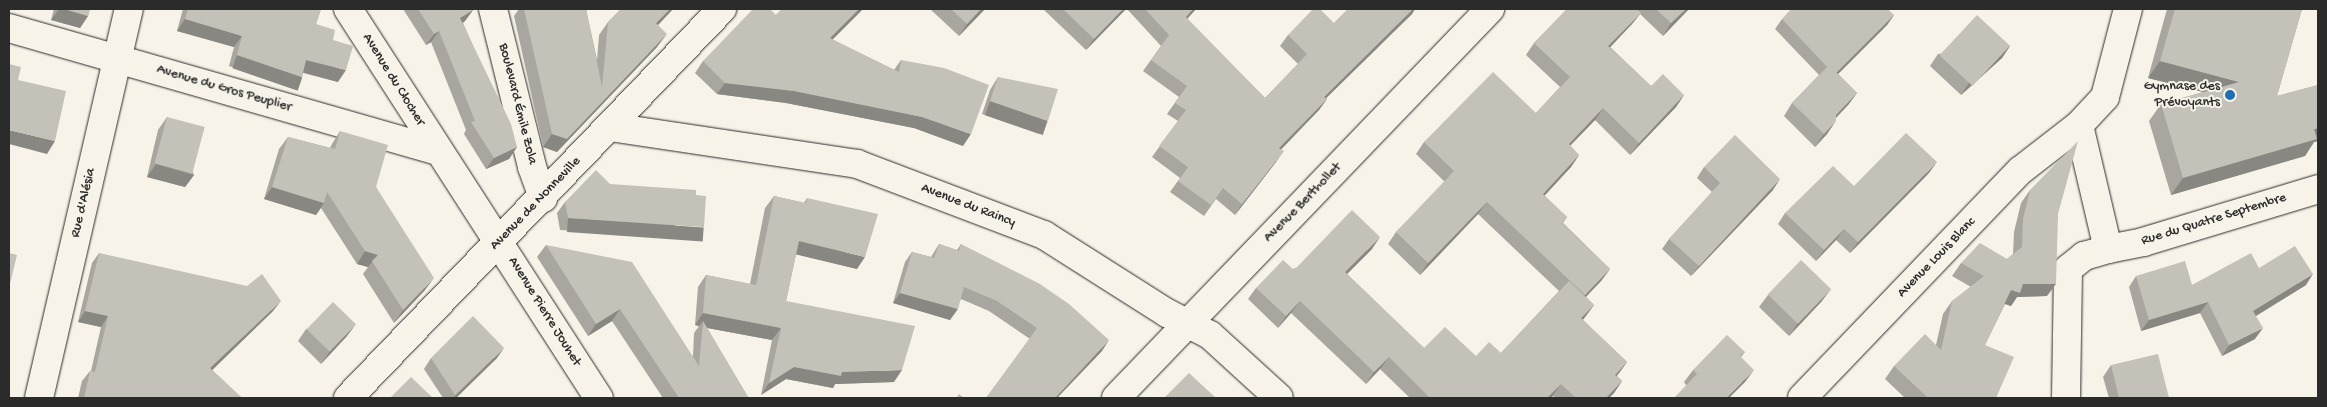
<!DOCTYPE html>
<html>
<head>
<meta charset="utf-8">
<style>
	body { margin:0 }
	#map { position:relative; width:2327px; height:407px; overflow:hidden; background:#f7f3e8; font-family:"Gochi Hand",sans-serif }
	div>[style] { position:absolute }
	.roads { filter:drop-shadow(0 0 1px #2b2b2b) drop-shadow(0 0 1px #2b2b2b) }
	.street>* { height:28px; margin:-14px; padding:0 14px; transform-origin:14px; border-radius:14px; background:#f7f3e8 }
	.secondary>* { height:28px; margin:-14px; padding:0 14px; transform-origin:14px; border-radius:14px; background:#f7f3e8 }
	.wall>* { inset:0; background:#a9a69f }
	.shaded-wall>* { inset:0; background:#898782; transform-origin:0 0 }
	.building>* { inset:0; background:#c4c1b9; transform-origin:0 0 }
	.dots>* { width:14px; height:14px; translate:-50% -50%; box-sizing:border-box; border:2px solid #f7f3e8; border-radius:50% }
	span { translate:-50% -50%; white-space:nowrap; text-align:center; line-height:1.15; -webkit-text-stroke:4px #f7f3e8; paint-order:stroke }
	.street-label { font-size:14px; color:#2b2b2b }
	.poi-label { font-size:14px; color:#2b2b2b }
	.right { translate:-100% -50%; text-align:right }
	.frame { position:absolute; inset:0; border:10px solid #2b2b2b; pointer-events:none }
</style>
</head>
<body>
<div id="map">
	<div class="roads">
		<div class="street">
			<div style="left:348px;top:9px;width:463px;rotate:57.2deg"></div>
			<div style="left:493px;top:9px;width:163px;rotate:76.1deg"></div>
			<div style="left:532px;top:167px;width:33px;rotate:70deg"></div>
			<div style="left:9px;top:28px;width:446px;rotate:16deg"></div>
			<div style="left:610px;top:127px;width:250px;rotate:8.5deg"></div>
			<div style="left:857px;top:164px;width:200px;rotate:20.8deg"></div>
			<div style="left:1044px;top:235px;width:146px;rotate:32.4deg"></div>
			<div style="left:1167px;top:313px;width:48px;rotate:27.1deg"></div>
			<div style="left:1210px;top:335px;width:93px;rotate:42.4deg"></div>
			<div style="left:2108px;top:249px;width:36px;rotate:-11deg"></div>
			<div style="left:2143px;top:242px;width:183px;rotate:-16.8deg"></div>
			<div style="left:39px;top:398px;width:399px;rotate:-77deg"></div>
			<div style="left:1116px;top:398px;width:540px;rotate:-46.13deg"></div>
			<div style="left:1802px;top:398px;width:316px;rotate:-46.2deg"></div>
			<div style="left:2021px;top:170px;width:73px;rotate:-37.8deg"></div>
			<div style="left:2066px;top:398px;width:129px;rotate:-89.1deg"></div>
			<div style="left:2068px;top:269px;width:21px;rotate:-39deg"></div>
			<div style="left:2084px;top:256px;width:25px;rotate:-16deg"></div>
			<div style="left:2108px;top:249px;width:127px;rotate:-103.2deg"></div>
			<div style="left:2079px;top:125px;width:38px;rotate:-47deg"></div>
			<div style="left:2105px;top:97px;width:91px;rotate:-75.4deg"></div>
		</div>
		<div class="secondary">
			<div style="left:348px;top:398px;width:540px;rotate:-46.13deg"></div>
		</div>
	</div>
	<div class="wall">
		<div style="clip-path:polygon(54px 9px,90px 9px,88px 16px,80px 28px,51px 20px)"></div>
		<div style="clip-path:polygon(183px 9px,321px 9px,316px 24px,333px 40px,338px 82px,303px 73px,302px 77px,294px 88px,229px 66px,234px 47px,177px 31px)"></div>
		<div style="clip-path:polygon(403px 9px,472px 9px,473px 10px,465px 21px,463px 23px,517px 147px,509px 159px,486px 169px,464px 134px,466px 130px,431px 42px,426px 45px)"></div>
		<div style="clip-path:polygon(519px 9px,586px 9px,597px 60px,599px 35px,608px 22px,621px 9px,673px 9px,658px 25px,657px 47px,557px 152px,543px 147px,514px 16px)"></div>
		<div style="clip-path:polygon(782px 9px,863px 9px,832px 40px,894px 70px,901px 60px,963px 146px,914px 128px,786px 103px,717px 94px,695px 73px,703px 61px,776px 15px)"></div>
		<div style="clip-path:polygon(930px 9px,985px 9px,959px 36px)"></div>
		<div style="clip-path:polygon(1043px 9px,1126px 9px,1086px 50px)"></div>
		<div style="clip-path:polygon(1127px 9px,1196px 9px,1187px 19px,1265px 98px,1298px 64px,1280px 46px,1288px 35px,1334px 23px,1348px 9px,1415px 9px,1412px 14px,1326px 98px,1327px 99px,1319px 110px,1281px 149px,1276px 162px,1235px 215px,1216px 199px,1204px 216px,1170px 192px,1180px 178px,1152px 157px,1178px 121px,1167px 114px,1179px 97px,1143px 71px,1161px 46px)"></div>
		<div style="clip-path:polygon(1567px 9px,1689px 9px,1663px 36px,1640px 14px,1632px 24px,1610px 47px,1651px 86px,1684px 95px,1676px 107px,1630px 155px,1595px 120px,1570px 146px,1579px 155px,1571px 167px,1544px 196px,1567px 217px,1563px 223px,1610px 269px,1601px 281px,1586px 297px,1594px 305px,1583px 320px,1627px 362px,1617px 376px,1622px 381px,1614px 393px,1609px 398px,1556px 398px,1553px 396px,1551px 398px,1410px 398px,1380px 369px,1366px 384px,1291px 313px,1278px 328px,1248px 299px,1256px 288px,1293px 269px,1372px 249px,1347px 274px,1424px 348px,1476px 356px,1501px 353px,1559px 291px,1478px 214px,1420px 275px,1388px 244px,1396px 232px,1445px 182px,1416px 154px,1424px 142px,1536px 113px,1560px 87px,1526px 55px,1534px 43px)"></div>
		<div style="clip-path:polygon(2167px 9px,2302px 9px,2277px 96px,2318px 85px,2318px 141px,2314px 142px,2305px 156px,2171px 195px,2149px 121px,2161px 104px,2203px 92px,2148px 78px)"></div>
		<div style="clip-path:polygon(1894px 15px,1887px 25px,1838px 74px,1857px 93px,1848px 105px,1836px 118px,1827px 134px,1815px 147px,1784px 116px,1792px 103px,1819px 75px,1775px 29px,1782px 19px)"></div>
		<div style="clip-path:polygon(2010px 46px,2002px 58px,1961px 95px,1930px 66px,1938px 54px)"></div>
		<div style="clip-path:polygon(998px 77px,1039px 134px,982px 114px,990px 90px)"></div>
		<div style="clip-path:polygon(167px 117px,194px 175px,185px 187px,147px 177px,158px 130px)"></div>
		<div style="clip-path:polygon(340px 131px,376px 187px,425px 290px,394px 323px,363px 274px,368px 267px,357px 264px,321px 208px,316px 215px,264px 199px,279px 149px,288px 137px,330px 148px,332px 144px)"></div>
		<div style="clip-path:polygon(1704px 167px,1773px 190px,1691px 276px,1662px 249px,1669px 239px,1712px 192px,1697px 178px)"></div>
		<div style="clip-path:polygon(1929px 173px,1850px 253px,1836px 240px,1816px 261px,1778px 224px,1785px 213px)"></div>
		<div style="clip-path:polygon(610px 184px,696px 239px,560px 230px,557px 213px,565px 202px)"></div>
		<div style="clip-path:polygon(2030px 190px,2058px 214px,2047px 296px,2017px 297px,2011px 306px,2005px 304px,1985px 345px,1996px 398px,1905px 398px,1885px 379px,1894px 366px,1936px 345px,1943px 314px,1952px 301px,1971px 287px,1952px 276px,1961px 263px,2007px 259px,2013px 254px,2014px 232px,2021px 203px)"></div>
		<div style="clip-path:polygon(774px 196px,804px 203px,807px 198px,857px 269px,796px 254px,786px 301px,894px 382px,835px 384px,833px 388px,786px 379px,761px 395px,772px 340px,707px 328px,748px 397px,746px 398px,663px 398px,612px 321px,588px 336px,537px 257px,546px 245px,693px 356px,694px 333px,699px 326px,695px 325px,698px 287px,706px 275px,750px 284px,765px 208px)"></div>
		<div style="clip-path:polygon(939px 244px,957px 250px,961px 244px,1102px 351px,1057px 398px,986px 398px,1030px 339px,989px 311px,961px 299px,950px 320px,893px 303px,905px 262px,912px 252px,931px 257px)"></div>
		<div style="clip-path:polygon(99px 253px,273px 311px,212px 370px,242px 398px,78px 398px,82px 381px,90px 371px,91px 371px,101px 327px,78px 322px,92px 263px)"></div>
		<div style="clip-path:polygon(2259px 268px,2306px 285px,2256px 316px,2255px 339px,2222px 356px,2200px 313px,2141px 331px,2129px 287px,2136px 276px,2192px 285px)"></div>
		<div style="clip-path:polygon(1768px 295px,1822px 301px,1789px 336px,1759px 307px)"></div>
		<div style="clip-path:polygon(306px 329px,347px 336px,321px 364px,298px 341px)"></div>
		<div style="clip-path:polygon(1745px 352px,1741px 357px,1745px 382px,1686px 385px,1684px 382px,1693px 370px)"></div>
		<div style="clip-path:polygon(431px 358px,497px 358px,456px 398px,443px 398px,424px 369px)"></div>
		<div style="clip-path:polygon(2111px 365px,2169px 398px,2109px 398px,2103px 377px)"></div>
	</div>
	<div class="shaded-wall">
		<div style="clip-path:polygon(59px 9px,64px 9px,88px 16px,80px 28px,51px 20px)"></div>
		<div style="clip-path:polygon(670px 9px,673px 9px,647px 37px,656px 23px)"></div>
		<div style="clip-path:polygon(859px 9px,863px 9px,822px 50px,830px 38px)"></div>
		<div style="clip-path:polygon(981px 9px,985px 9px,959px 36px,967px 24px)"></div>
		<div style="clip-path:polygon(1123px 9px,1126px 9px,1086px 50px,1094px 39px)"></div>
		<div style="clip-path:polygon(1193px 9px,1196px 9px,1178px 29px,1186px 17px)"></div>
		<div style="clip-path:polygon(1413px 9px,1415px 9px,1412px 14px,1316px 108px,1324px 97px)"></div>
		<div style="clip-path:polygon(1686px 9px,1689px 9px,1663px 36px,1671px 23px)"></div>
		<div style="clip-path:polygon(473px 10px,465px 21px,452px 29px,460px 18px)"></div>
		<div style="clip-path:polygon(1641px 13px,1632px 24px,1600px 58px,1608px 46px)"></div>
		<div style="clip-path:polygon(1894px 15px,1887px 25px,1828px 84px,1835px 74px)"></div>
		<div style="clip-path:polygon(185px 19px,242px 36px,234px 47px,177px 31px)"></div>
		<div style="clip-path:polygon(439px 31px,431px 42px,426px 45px,434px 34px)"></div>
		<div style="clip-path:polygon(667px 34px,657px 47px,557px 152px,543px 147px,552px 134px)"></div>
		<div style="clip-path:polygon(2010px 46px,2002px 58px,1961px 95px,1969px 83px)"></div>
		<div style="left:237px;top:55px;width:69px;height:14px;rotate:19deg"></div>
		<div style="clip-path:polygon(306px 60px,346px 70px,338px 82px,298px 71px)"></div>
		<div style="clip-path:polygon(2160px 61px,2239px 82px,2227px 98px,2148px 78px)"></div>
		<div style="clip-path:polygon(725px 83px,794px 91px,922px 117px,971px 134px,963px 146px,914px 128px,786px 103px,717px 94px)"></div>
		<div style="clip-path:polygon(1857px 93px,1848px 105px,1827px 127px,1836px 115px)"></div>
		<div style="clip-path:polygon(1684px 95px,1676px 107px,1630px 155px,1639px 143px)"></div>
		<div style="clip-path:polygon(1327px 99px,1319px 110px,1272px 159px,1279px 148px)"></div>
		<div style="left:990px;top:101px;width:61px;height:15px;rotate:19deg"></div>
		<div style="clip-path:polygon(1603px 108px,1595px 120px,1560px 156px,1569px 144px)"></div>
		<div style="clip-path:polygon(1836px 121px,1827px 134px,1815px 147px,1824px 134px)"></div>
		<div style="clip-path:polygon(2318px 128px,2318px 141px,2314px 142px,2305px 156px,2171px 195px,2183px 178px)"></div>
		<div style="clip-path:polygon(9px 130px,55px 141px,47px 154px,9px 144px)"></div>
		<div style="clip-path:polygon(517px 147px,509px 159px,486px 169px,494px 158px)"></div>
		<div style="clip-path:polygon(1284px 151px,1276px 162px,1235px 215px,1242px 204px)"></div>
		<div style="clip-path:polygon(1579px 155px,1571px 167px,1535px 206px,1543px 194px)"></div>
		<div style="clip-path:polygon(1937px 162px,1929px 173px,1850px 253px,1858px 242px)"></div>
		<div style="clip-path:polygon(156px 164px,194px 175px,185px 187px,147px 177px)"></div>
		<div style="clip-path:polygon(1780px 179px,1773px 190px,1691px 276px,1699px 266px)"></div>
		<div style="clip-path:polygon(272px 187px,324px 203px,316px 215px,264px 199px)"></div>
		<div style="clip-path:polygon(1487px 202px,1478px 214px,1420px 275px,1428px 263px)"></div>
		<div style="left:568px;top:218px;width:136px;height:14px;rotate:4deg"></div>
		<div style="clip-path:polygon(1844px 229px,1836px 240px,1816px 261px,1824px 250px)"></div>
		<div style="clip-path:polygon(1380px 237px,1372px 249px,1337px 284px,1345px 272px)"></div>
		<div style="clip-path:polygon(799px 241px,865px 257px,857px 269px,790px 253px)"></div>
		<div style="clip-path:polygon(365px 251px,378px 255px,368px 267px,357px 264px)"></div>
		<div style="clip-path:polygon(1610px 269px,1601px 281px,1576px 307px,1585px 295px)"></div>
		<div style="clip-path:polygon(2313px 274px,2306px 285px,2246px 322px,2253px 311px)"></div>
		<div style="clip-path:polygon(434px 278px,425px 290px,394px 323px,403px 310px)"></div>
		<div style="clip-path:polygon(2023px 284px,2056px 284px,2047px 296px,2017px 297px,2011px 306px,2002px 303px,2011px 290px)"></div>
		<div style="clip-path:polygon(1831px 289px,1822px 301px,1789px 336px,1798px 323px)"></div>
		<div style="clip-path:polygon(900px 293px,958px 309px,950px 320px,893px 303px)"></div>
		<div style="clip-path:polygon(281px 301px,273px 311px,203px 379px,210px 368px)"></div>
		<div style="clip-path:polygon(1300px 301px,1291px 313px,1278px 328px,1286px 316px)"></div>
		<div style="clip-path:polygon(2208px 302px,2200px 313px,2141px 331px,2149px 320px)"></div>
		<div style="clip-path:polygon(1594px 305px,1585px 317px,1573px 330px,1581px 318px)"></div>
		<div style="clip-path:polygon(620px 309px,612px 321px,588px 336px,596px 324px)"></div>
		<div style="clip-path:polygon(85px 311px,108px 316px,101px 327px,78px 322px)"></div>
		<div style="clip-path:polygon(703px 313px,781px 328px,772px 340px,702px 327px,703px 321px,699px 326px,695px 325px)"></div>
		<div style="clip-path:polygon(356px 324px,347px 336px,321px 364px,330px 351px)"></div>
		<div style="clip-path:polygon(2263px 328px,2255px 339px,2222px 356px,2229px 345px)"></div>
		<div style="clip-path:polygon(1109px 340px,1102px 351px,1057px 398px,1055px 398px)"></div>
		<div style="clip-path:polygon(504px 348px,497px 358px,456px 398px,453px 398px)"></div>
		<div style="clip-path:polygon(1389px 357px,1380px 369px,1366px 384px,1374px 372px)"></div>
		<div style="clip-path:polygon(1627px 362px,1619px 373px,1607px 386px,1615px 375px)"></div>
		<div style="clip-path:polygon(794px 367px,842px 372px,902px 370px,894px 382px,835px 384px,833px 388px,786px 379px,761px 395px,769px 383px)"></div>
		<div style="clip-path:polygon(1754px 370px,1745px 382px,1729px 398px,1726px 398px)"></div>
		<div style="clip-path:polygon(1622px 381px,1614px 393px,1609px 398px,1606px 398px)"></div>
		<div style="clip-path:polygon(1561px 384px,1551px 398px,1547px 398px)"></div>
	</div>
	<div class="building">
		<div style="clip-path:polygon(64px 9px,90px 9px,88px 16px)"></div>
		<div style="clip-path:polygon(188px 9px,321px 9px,316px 24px,335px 30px,333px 40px,353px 46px,346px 70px,306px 60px,302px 77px,237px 55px,242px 36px,185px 19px)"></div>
		<div style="clip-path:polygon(418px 9px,472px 9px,473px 10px,460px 18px,511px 124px,517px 147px,494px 158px,471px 122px,475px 121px,439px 31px,434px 34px)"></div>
		<div style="clip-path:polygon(524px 9px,586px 9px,602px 87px,608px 22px,621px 9px,670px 9px,656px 23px,667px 34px,567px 139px,552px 134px)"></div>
		<div style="clip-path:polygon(753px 9px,770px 9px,776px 15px,782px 9px,859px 9px,830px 38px,899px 72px,901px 60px,944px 68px,989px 85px,971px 134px,922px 117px,794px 91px,725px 83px,703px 61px)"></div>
		<div style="clip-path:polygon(951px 9px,981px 9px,967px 24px)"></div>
		<div style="clip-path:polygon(1063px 9px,1123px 9px,1094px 39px)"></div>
		<div style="clip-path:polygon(1145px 9px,1193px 9px,1186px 17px,1265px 98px,1307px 54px,1288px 35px,1313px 9px,1320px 9px,1334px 23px,1348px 9px,1413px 9px,1324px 97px,1327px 99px,1279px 148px,1284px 151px,1242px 204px,1223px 188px,1211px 205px,1178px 181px,1188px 167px,1159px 146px,1186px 110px,1175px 103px,1187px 86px,1151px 60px,1169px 35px)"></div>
		<div style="clip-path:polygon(1567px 9px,1637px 9px,1641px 13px,1608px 46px,1651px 86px,1663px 74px,1684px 95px,1639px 143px,1603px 108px,1569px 144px,1579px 155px,1543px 194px,1567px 217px,1562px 223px,1610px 269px,1585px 295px,1487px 202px,1428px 263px,1396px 232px,1454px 171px,1424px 142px,1493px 72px,1536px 113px,1570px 77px,1534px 43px)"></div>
		<div style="clip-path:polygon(1656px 9px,1686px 9px,1671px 23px)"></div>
		<div style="clip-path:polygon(1791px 9px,1888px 9px,1894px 15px,1836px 73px,1829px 65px,1827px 67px,1782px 19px)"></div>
		<div style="clip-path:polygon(2175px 9px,2302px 9px,2277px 96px,2318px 85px,2318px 128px,2314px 129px,2317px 139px,2183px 178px,2161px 104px,2239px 82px,2160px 61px)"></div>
		<div style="left:1977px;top:15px;width:45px;height:55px;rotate:43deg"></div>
		<div style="clip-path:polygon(9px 64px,21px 67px,18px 80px,66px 91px,55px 141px,9px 130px,9px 119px,10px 111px,9px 111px)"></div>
		<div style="clip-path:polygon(1829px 65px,1857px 93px,1836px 115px,1836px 121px,1824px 134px,1792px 103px)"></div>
		<div style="clip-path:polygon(998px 77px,1058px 89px,1048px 121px,990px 101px)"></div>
		<div style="left:167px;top:117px;width:39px;height:48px;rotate:15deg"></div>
		<div style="clip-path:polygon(340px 131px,388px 145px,376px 187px,434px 278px,403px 310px,372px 261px,378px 255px,365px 251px,327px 192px,324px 203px,272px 187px,288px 137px,335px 149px)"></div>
		<div style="clip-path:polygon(1906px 133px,1937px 162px,1858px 242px,1844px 229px,1824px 250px,1785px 213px,1833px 166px,1854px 186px)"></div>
		<div style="clip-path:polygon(1735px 135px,1780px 179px,1699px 266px,1669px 239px,1720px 183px,1704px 167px)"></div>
		<div style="clip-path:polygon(2078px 141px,2058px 214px,2056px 284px,2023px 284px,2020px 293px,2011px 290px,1985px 345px,2014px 357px,1996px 398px,1928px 398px,1894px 366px,1925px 334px,1941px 350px,1952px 301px,1984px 276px,1961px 263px,1980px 243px,2007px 259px,2022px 247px,2023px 219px,2030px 190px)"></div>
		<div style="clip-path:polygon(596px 170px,610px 184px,696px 190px,696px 195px,706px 196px,704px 227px,568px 218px,565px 202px)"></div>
		<div style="clip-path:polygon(774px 196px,806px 203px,807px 198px,878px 214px,865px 257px,799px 241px,786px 301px,915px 326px,902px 370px,842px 372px,841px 376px,794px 367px,769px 383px,781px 328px,703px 313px,706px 275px,756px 285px)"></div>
		<div style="clip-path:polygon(1352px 210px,1380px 237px,1345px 272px,1424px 348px,1445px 327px,1476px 356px,1489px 342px,1501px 353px,1569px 281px,1594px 305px,1581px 318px,1627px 362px,1615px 375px,1622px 381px,1606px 398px,1576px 398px,1561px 384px,1547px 398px,1430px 398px,1389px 357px,1374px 372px,1300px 301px,1286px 316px,1256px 288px,1283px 260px,1293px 269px,1297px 267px)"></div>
		<div style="clip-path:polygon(939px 244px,959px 251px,961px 244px,1040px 284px,1069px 304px,1109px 340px,1055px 398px,986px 398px,1037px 328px,997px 301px,964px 287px,958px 309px,900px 293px,912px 252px,934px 258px)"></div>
		<div style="clip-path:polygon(546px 245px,632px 262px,699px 366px,703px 321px,748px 397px,745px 398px,679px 398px,620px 309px,596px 324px)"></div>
		<div style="clip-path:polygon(2295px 246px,2313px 274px,2253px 311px,2263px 328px,2229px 345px,2208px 302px,2149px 320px,2136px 276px,2185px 261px,2192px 285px,2251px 253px,2259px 268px)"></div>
		<div style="clip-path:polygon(9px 253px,17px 255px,9px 288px)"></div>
		<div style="clip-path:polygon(99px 253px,247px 286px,262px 274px,281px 301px,210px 368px,242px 398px,84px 398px,90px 371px,95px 372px,108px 316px,85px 311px)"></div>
		<div style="left:1801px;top:260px;width:42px;height:48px;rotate:44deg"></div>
		<div style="left:333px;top:302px;width:32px;height:38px;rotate:44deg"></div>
		<div style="clip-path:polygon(473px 316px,504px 348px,455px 395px,431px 358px)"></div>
		<div style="clip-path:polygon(1727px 335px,1745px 352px,1740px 356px,1754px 370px,1726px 398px,1674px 398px,1697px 374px,1693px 370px)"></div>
		<div style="clip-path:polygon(2158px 354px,2169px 398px,2119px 398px,2111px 365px)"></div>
		<div style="clip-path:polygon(1189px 373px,1216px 398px,1164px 398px)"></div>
		<div style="clip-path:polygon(411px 377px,433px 398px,390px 398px)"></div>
		<div style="clip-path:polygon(959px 394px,964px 398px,956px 398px)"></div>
	</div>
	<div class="dots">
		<div style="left:2230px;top:95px;background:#1f6fb2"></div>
	</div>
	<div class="street-label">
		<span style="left:393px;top:80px;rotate:58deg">Avenue du Clocher</span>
		<span style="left:224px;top:89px;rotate:16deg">Avenue du Gros Peuplier</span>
		<span style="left:517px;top:104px;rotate:76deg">Boulevard Émile Zola</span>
		<span style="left:84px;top:203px;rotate:-77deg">Rue d'Alésia</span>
		<span style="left:1303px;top:203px;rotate:-46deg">Avenue Berthollet</span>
		<span style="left:536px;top:204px;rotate:-46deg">Avenue de Nonneville</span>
		<span style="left:968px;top:206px;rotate:21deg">Avenue du Raincy</span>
		<span style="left:2214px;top:220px;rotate:-17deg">Rue du Quatre Septembre</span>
		<span style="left:1937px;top:258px;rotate:-46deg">Avenue Louis Blanc</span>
		<span style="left:544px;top:312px;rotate:58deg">Avenue Pierre Jouhet</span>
	</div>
	<div class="poi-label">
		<span class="right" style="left:2220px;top:95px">Gymnase des<br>Prévoyants</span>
	</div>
	<div class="frame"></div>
</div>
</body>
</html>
